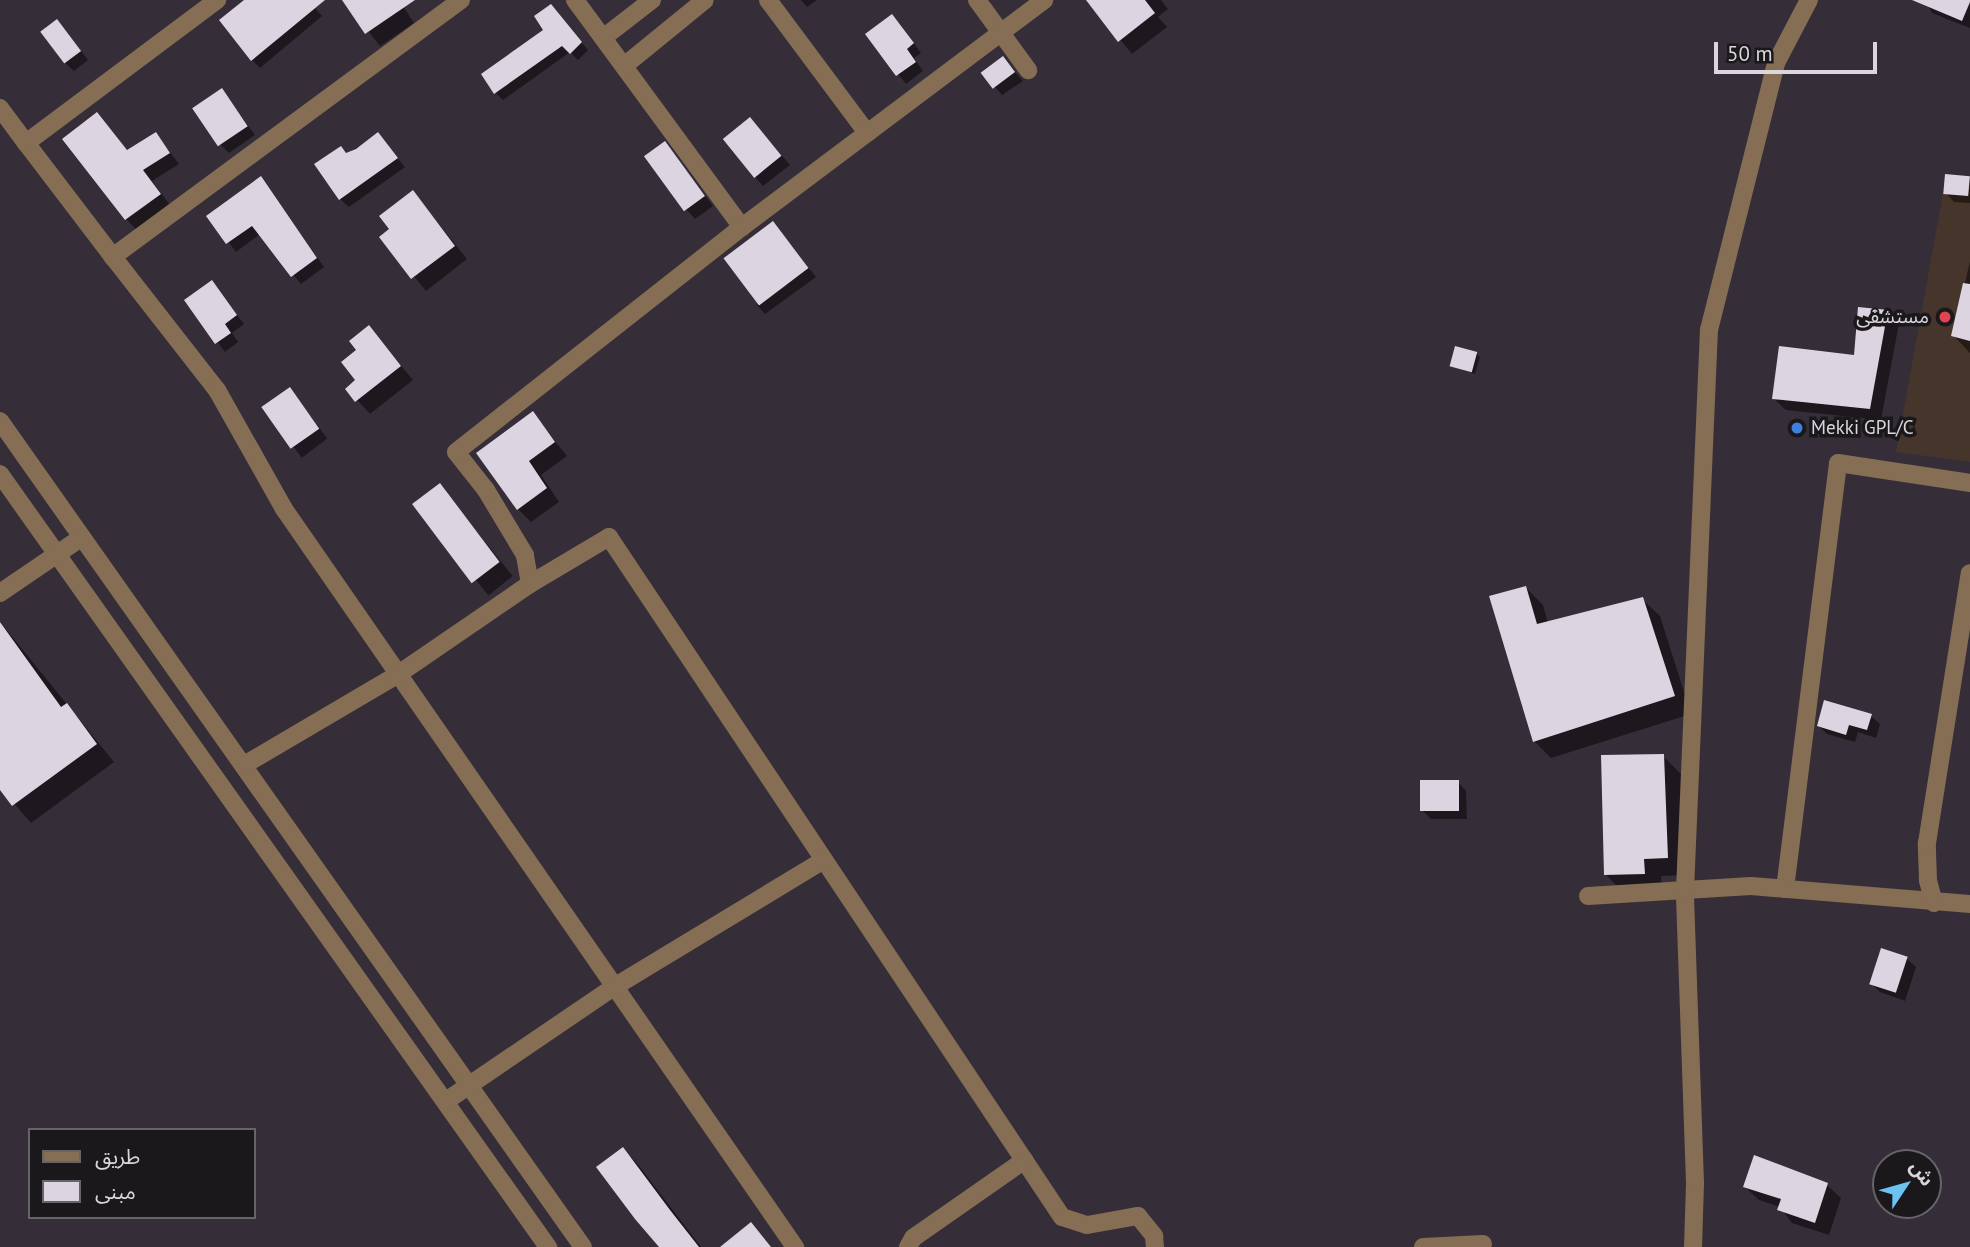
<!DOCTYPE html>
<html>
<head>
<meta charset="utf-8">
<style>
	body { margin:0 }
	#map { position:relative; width:1970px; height:1247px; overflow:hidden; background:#352e38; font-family:"PT Sans","Noto Sans Arabic",sans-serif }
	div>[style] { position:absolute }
	.medical>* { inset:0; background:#46352b }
	.shadow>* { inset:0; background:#0007; transform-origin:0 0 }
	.building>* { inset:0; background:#ddd4e1; transform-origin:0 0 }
	.minor>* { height:18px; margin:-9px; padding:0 9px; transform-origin:9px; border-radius:9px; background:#856e54 }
	.dots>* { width:19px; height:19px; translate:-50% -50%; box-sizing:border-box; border:4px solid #1b181c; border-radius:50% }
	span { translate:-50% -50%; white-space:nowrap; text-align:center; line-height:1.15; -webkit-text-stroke:7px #1b181c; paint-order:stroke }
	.poi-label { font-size:19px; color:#dad6dc }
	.right { translate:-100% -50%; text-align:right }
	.left { translate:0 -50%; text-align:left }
	.legend { position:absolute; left:28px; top:1128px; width:228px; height:91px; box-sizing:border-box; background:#1b181c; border:2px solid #676469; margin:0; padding:9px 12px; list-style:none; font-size:21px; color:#dad6dc }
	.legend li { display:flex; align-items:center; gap:14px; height:35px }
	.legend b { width:35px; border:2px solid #676469 }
	.north { position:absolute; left:1872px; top:1149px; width:70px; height:70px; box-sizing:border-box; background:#1b181c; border:2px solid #676469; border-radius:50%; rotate:54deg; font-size:19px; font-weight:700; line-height:28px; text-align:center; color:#dad6dc }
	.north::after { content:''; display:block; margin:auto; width:24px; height:32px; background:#6bc3f2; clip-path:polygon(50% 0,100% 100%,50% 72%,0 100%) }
	.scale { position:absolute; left:1714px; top:42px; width:163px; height:32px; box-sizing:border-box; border:4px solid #dad6dc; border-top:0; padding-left:9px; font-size:21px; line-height:24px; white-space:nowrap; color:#dad6dc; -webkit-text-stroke:5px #1b181c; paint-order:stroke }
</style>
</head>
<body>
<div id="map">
	<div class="medical">
		<div style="clip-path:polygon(1946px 177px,1970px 182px,1970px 462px,1896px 452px)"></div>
	</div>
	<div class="shadow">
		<div style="clip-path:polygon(249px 0,308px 0,322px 16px,260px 68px,252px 60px)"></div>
		<div style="clip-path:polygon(344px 0,399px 0,414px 23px,380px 46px)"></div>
		<div style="clip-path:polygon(801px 0,817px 0,807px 7px)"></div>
		<div style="clip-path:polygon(1088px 0,1161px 0,1168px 9px,1158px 17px,1167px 27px,1132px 54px)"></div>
		<div style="clip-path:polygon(1925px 0,1970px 0,1970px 28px,1932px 13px)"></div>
		<div style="clip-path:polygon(558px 14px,588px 50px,578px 60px,570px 52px,503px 100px,496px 93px)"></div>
		<div style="clip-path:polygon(900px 24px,921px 53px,914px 58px,923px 71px,906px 84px,867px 35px)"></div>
		<div style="clip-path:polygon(65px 30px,88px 60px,74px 71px,65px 63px)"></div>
		<div style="clip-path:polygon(1003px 58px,1023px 81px,1002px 95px,983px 73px)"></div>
		<div style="clip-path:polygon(222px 90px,255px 135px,229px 153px,220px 144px)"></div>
		<div style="clip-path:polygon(97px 114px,128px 151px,156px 134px,179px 164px,152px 181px,170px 205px,136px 229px,126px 219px)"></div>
		<div style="clip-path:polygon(750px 119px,790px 165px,763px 186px,755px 177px)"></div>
		<div style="clip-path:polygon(378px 135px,405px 167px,349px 207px,340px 199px,341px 148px,347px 154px)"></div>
		<div style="clip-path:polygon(665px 143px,713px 206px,695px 219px,687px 210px)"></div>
		<div style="clip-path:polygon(261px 178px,324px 267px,301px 284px,260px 234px,236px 252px,209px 216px)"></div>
		<div style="clip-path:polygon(1970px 178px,1970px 203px,1954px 202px,1946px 193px)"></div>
		<div style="clip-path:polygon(413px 192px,467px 259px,426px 291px,382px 237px,391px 230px)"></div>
		<div style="clip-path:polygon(773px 223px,816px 277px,765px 314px,757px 305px)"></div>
		<div style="clip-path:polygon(1970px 261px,1970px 353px,1953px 335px)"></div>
		<div style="clip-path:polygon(212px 282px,244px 324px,232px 333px,238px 342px,225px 352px,186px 300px)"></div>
		<div style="clip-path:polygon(1888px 311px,1899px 323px,1881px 420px,1786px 410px,1774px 399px,1855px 357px)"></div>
		<div style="clip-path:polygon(369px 328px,413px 380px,370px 414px,347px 389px,357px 381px,359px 350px)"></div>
		<div style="clip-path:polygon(1476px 353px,1480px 357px,1475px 374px,1452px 365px)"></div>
		<div style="left:290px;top:389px;width:62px;height:32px;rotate:53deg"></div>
		<div style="clip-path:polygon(533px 414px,567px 456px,541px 475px,559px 502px,531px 522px,518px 509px)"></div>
		<div style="left:439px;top:485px;width:117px;height:31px;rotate:51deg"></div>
		<div style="clip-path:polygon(1526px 588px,1543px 605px,1548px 623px,1642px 599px,1660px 616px,1691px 714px,1551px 758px,1534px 741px)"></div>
		<div style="clip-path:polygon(0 622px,114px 762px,31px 823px,0 787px)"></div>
		<div style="clip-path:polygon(1871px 716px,1880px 724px,1876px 738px,1858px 732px,1855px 742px,1827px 734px,1819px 726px)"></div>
		<div style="clip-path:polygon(1663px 756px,1681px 774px,1685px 875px,1661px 876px,1662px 891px,1623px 892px,1605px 874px)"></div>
		<div style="clip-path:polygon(1458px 782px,1466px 791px,1467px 819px,1431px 819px,1422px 810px)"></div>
		<div style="clip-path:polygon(1907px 959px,1916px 967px,1905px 1001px,1880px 992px,1871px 984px)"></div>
		<div style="clip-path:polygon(623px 1149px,636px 1162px,701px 1247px,661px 1247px)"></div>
		<div style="clip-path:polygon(1893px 1158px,1909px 1162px,1910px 1163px,1892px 1163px)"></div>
		<div style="clip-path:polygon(1827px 1185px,1841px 1198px,1829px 1235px,1792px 1223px,1780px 1207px,1759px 1200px,1745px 1187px)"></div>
	</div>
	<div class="building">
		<div style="clip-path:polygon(244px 0,325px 0,251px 61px,219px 20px)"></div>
		<div style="clip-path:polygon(342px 0,415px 0,365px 34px)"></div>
		<div style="clip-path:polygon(1086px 0,1145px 0,1155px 13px,1118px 42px)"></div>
		<div style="clip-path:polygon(1912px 0,1970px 0,1970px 2px,1962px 21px)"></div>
		<div style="clip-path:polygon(551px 4px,582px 42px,570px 54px,562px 46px,494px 94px,481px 74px,543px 30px,534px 16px)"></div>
		<div style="clip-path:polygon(892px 14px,914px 43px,907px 49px,916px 62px,896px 76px,865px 34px)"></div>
		<div style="left:57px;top:19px;width:40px;height:21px;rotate:53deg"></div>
		<div style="left:1003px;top:56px;width:20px;height:28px;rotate:53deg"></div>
		<div style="left:222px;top:88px;width:46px;height:36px;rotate:56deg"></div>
		<div style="clip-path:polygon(97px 112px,127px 150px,156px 132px,170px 153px,143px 170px,161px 194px,125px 220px,62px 139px)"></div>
		<div style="left:750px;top:117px;width:50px;height:35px;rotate:51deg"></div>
		<div style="clip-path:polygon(378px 132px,398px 158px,339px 200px,314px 164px,341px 146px,346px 153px,356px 149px)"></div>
		<div style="left:665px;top:141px;width:68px;height:26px;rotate:54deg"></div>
		<div style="left:1945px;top:174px;width:25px;height:20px;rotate:5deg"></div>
		<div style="clip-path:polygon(261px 176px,317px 258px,291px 277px,252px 226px,226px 244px,206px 216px)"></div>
		<div style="clip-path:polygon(413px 190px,455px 246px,411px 279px,379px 237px,389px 229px,379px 216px)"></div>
		<div style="left:773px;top:221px;width:59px;height:62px;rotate:53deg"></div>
		<div style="clip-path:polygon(212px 280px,237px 315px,225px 324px,231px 333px,215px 344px,184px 300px)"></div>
		<div style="clip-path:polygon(1963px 283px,1970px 284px,1970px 341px,1951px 336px)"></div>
		<div style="clip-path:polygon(1858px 307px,1888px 310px,1870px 409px,1772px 399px,1779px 346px,1854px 355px)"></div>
		<div style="clip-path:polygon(369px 325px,401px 366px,355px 402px,345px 389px,355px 380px,341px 362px,356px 350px,349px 341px)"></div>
		<div style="left:1455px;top:346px;width:23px;height:21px;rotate:15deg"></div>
		<div style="left:290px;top:387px;width:51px;height:35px;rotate:55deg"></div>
		<div style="clip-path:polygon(533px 411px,555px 442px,529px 461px,547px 488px,517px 510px,476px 453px)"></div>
		<div style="left:440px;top:483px;width:99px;height:35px;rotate:53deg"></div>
		<div style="clip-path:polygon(1526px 586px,1537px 624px,1643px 597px,1675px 696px,1533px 742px,1489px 596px)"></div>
		<div style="clip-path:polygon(0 622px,61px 707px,67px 703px,97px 744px,12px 806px,0 790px)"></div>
		<div style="clip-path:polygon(1824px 700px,1872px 714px,1867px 730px,1849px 725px,1846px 735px,1817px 726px)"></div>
		<div style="clip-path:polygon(1664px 754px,1668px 858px,1644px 859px,1645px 874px,1604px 875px,1601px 755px)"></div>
		<div style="left:1420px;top:780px;width:39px;height:31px"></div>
		<div style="left:1881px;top:948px;width:28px;height:38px;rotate:18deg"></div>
		<div style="clip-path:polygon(623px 1147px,670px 1210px,699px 1247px,659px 1247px,635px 1219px,596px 1167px)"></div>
		<div style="clip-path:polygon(1754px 1155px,1828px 1183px,1815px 1223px,1777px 1210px,1781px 1199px,1743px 1187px)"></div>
		<div style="clip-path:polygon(751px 1222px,771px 1247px,720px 1247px)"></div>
	</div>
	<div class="minor">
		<div style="left:461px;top:0;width:433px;rotate:143.6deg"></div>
		<div style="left:113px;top:257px;width:169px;rotate:52deg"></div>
		<div style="left:217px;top:390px;width:137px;rotate:60.6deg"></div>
		<div style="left:284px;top:509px;width:898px;rotate:55.3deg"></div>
		<div style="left:575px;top:0;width:282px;rotate:53.7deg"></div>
		<div style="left:768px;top:0;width:166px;rotate:53.3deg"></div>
		<div style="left:977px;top:0;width:87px;rotate:53.9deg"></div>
		<div style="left:603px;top:38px;width:62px;rotate:-37.8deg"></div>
		<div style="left:624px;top:66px;width:104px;rotate:-39.2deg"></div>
		<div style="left:0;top:108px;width:44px;rotate:53.4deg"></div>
		<div style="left:113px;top:257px;width:143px;rotate:-127.3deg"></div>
		<div style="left:26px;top:143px;width:239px;rotate:-36.8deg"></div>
		<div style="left:0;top:421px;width:1011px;rotate:54.79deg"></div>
		<div style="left:0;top:474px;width:948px;rotate:54.67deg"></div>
		<div style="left:530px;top:584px;width:29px;rotate:-100deg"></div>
		<div style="left:525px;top:555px;width:76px;rotate:-121deg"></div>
		<div style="left:486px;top:490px;width:48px;rotate:-128.3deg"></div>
		<div style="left:456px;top:452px;width:364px;rotate:-38.2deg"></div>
		<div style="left:742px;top:227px;width:378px;rotate:-36.9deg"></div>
		<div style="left:0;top:593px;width:99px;rotate:-34.3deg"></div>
		<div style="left:244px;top:765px;width:178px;rotate:-30.5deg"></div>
		<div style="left:397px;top:675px;width:161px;rotate:-34.4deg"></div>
		<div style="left:530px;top:584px;width:92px;rotate:-30.7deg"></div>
		<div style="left:609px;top:537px;width:817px;rotate:56.33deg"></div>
		<div style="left:1062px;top:1217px;width:26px;rotate:18deg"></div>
		<div style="left:1087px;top:1225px;width:52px;rotate:-10deg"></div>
		<div style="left:1138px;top:1216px;width:26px;rotate:51deg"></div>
		<div style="left:1154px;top:1236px;width:11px;rotate:85deg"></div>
		<div style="left:1785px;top:889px;width:429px;rotate:-82.9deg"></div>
		<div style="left:1838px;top:463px;width:134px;rotate:8.6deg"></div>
		<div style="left:1588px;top:896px;width:163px;rotate:-3.5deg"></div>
		<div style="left:1751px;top:886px;width:220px;rotate:4.7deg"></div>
		<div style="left:1934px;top:903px;width:24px;rotate:-105deg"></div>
		<div style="left:1928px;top:880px;width:37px;rotate:-92deg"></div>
		<div style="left:1927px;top:843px;width:273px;rotate:-81deg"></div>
		<div style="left:446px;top:1101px;width:203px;rotate:-34.2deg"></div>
		<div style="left:614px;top:987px;width:245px;rotate:-31.2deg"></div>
		<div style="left:908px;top:1247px;width:10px;rotate:-61deg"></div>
		<div style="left:913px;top:1238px;width:136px;rotate:-34.9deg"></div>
		<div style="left:1423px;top:1247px;width:60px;rotate:-2.9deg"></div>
		<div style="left:1693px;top:1247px;width:64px;rotate:-88.2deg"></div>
		<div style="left:1695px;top:1183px;width:293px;rotate:-92deg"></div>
		<div style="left:1685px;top:890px;width:561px;rotate:-87.55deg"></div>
		<div style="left:1709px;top:330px;width:275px;rotate:-75.9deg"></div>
		<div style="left:1776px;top:63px;width:71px;rotate:-62.4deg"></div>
	</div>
	<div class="dots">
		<div style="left:1945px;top:317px;background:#e0444e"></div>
		<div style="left:1797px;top:428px;background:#3f7fe0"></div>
	</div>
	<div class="poi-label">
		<span class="right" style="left:1929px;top:317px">مستشفى</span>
		<span class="left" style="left:1811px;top:428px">Mekki GPL/C</span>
	</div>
	<ul class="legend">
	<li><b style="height:9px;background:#856e54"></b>طريق</li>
	<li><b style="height:19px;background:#ddd4e1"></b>مبنى</li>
	</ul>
	<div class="north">ش</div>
	<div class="scale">50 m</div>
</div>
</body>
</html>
